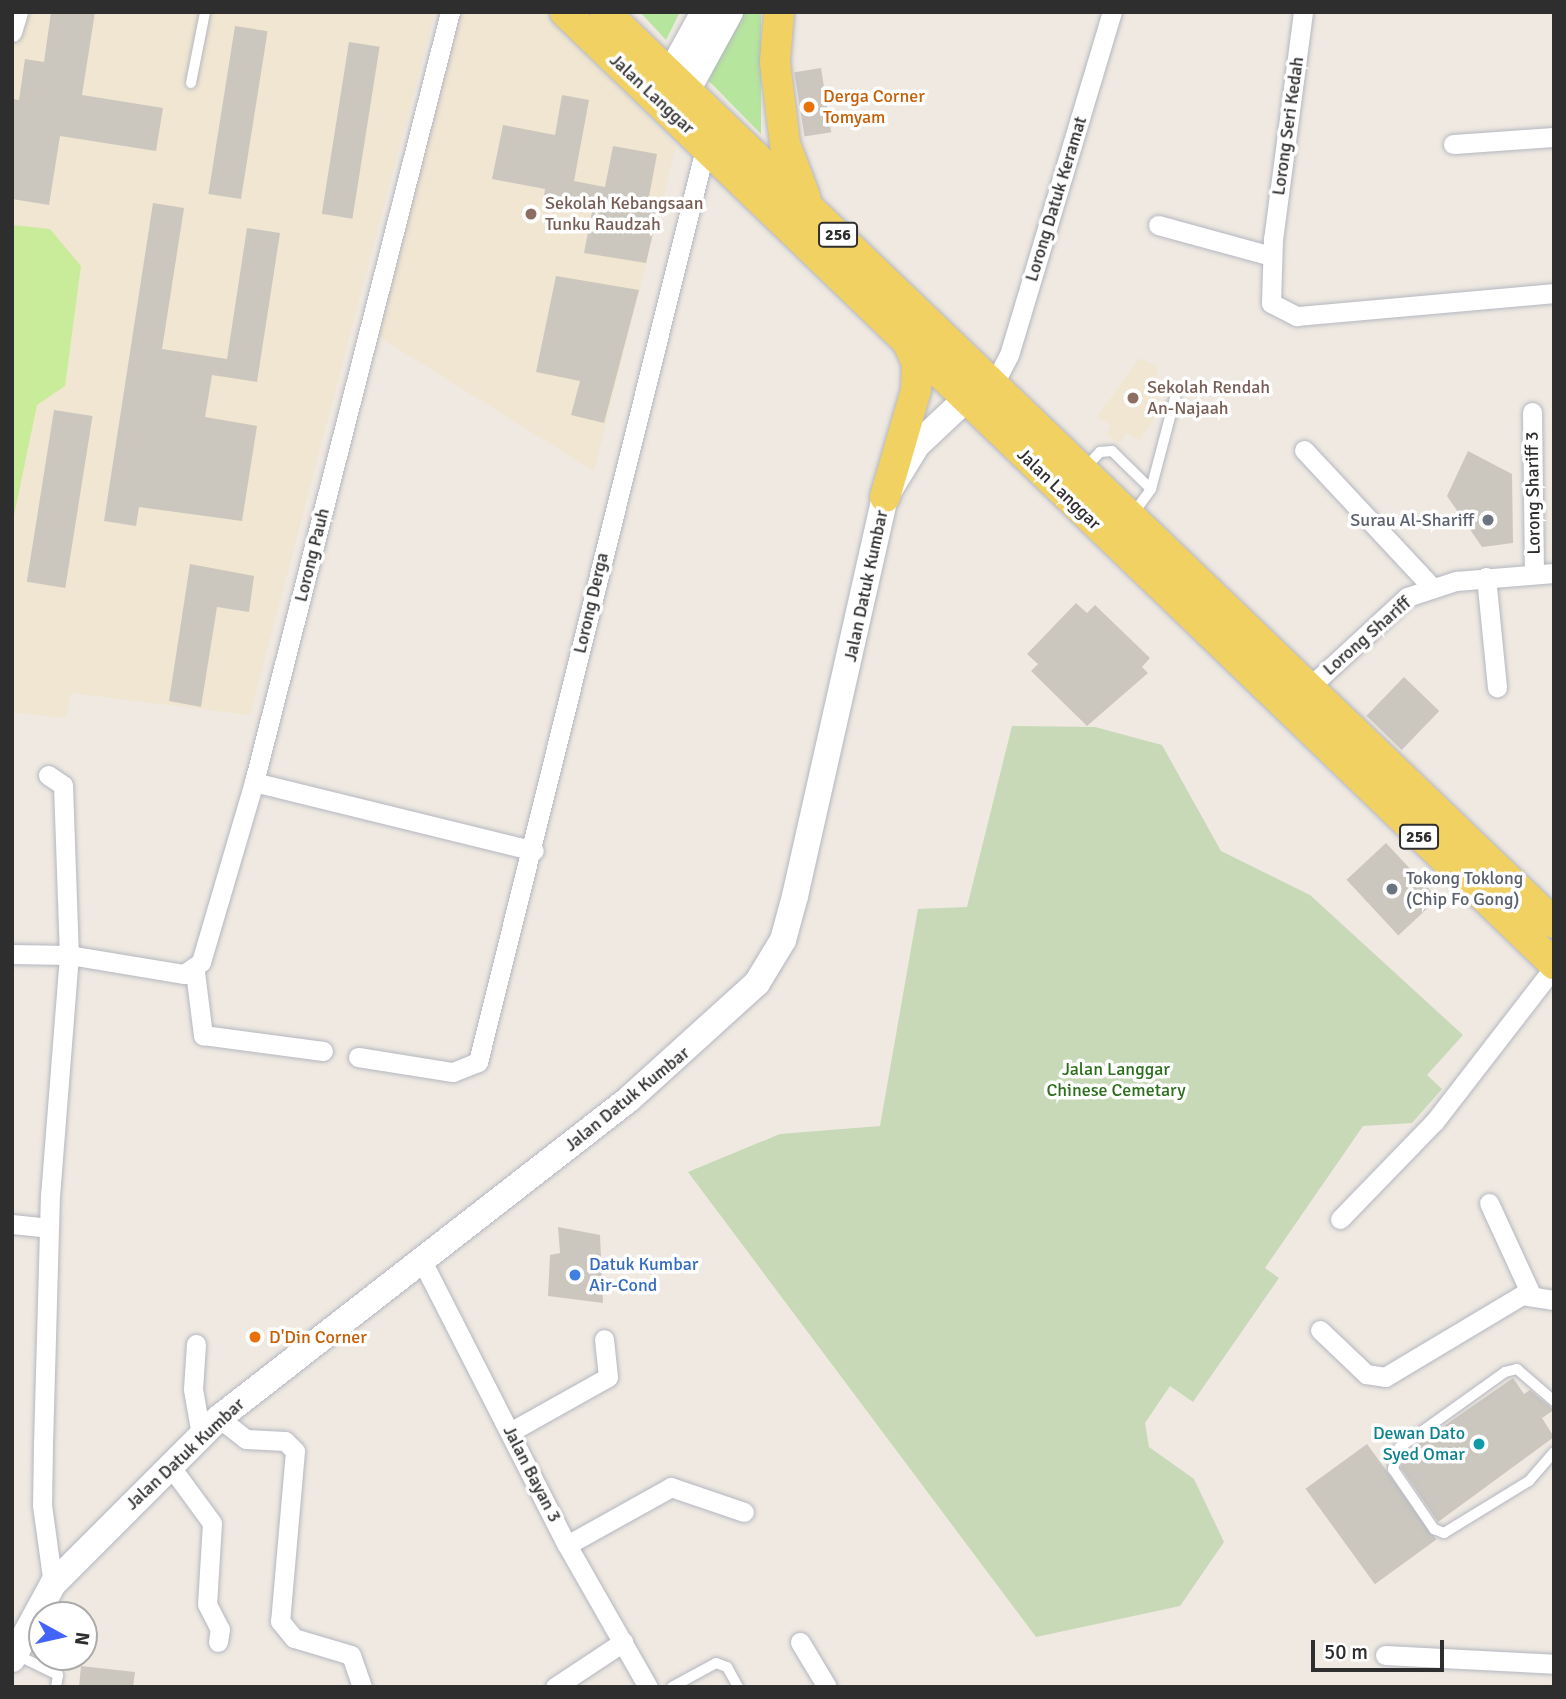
<!DOCTYPE html>
<html>
<head>
<meta charset="utf-8">
<style>
	body { margin:0 }
	#map { position:relative; width:1566px; height:1699px; overflow:hidden; background:#efe9e1; font-family:Signika,sans-serif }
	div>[style] { position:absolute }
	.education>* { inset:0; background:#f0e6d1 }
	.green>* { inset:0; background:#b6e59e }
	.cemetery>* { inset:0; background:#c8d9b8 }
	.pitch>* { inset:0; background:#c9ec9a }
	.building>* { inset:0; background:#cbc7bf; transform-origin:0 0 }
	.roads { filter:drop-shadow(0 0 2px #b4b7c1) drop-shadow(0 0 2px #b4b7c1) }
	.lane>* { height:10px; margin:-5px; padding:0 5px; transform-origin:5px; border-radius:5px; background:#fff }
	.street>* { height:19px; margin:-9.5px; padding:0 9.5px; transform-origin:9.5px; border-radius:9.5px; background:#fff }
	.secondary>* { height:26px; margin:-13px; padding:0 13px; transform-origin:13px; border-radius:13px; background:#fff }
	.primary>* { height:30px; margin:-15px; padding:0 15px; transform-origin:15px; border-radius:15px; background:#f2d163 }
	.dots>* { width:19px; height:19px; translate:-50% -50%; box-sizing:border-box; border:4px solid #fff; border-radius:50% }
	span { translate:-50% -50%; white-space:nowrap; text-align:center; line-height:1.15; -webkit-text-stroke:7px #fff; paint-order:stroke }
	.shield-label span { padding:2px 5px; background:#fff; border:2px solid; border-radius:5px; -webkit-text-stroke-width:0 }
	.shield-label { font-size:16px; color:#2e2e2e; font-weight:700 }
	.street-label { font-size:18px; color:#2e2e2e }
	.food-label { font-size:18px; color:#c56008 }
	.left { translate:0 -50%; text-align:left }
	.education-label { font-size:18px; color:#785e54 }
	.worship-label { font-size:18px; color:#5b616d }
	.right { translate:-100% -50%; text-align:right }
	.park-label { font-size:18px; color:#2c6e1b }
	.shop-label { font-size:18px; color:#366cbe }
	.culture-label { font-size:18px; color:#0d838f }
	.frame { position:absolute; inset:0; border:14px solid #2e2e2e; pointer-events:none }
	.north { position:absolute; left:28px; top:1601px; width:70px; height:70px; box-sizing:border-box; background:#fff; border:2px solid #ababab; border-radius:50%; rotate:98deg; font-size:19px; font-weight:700; line-height:28px; text-align:center; color:#2e2e2e }
	.north::after { content:''; display:block; margin:auto; width:24px; height:32px; background:#4264fb; clip-path:polygon(50% 0,100% 100%,50% 72%,0 100%) }
	.scale { position:absolute; left:1311px; top:1640px; width:133px; height:32px; box-sizing:border-box; border:4px solid #2e2e2e; border-top:0; padding-left:9px; font-size:21px; line-height:24px; white-space:nowrap; color:#2e2e2e; -webkit-text-stroke:5px #fff; paint-order:stroke }
</style>
</head>
<body>
<div id="map">
	<div class="education">
		<div style="clip-path:polygon(23px 12px,435px 12px,250px 715px,71px 693px,66px 718px,12px 712px,12px 43px)"></div>
		<div style="clip-path:polygon(453px 12px,545px 12px,676px 146px,594px 471px,373px 333px)"></div>
		<div style="clip-path:polygon(1140px 358px,1158px 367px,1152px 391px,1164px 404px,1140px 440px,1126px 433px,1120px 443px,1106px 435px,1111px 425px,1097px 417px)"></div>
	</div>
	<div class="green">
		<div style="clip-path:polygon(640px 12px,680px 12px,666px 40px)"></div>
		<div style="clip-path:polygon(739px 12px,761px 12px,761px 134px,708px 80px)"></div>
	</div>
	<div class="cemetery">
		<div style="clip-path:polygon(1012px 726px,1095px 727px,1162px 745px,1221px 851px,1310px 895px,1463px 1035px,1427px 1075px,1442px 1089px,1412px 1123px,1363px 1126px,1265px 1268px,1279px 1278px,1193px 1402px,1170px 1386px,1145px 1423px,1149px 1447px,1194px 1479px,1224px 1542px,1180px 1606px,1036px 1637px,688px 1172px,780px 1134px,880px 1126px,918px 909px,967px 907px)"></div>
	</div>
	<div class="pitch">
		<div style="clip-path:polygon(12px 225px,50px 229px,81px 266px,65px 386px,37px 405px,12px 525px)"></div>
	</div>
	<div class="building">
		<div style="clip-path:polygon(51px 12px,95px 12px,82px 95px,163px 108px,156px 151px,60px 136px,49px 205px,12px 199px,12px 99px,19px 100px,25px 59px,44px 62px)"></div>
		<div style="left:235px;top:26px;width:33px;height:170px;rotate:9deg"></div>
		<div style="left:349px;top:42px;width:31px;height:174px;rotate:9deg"></div>
		<div style="left:821px;top:68px;width:65px;height:27px;rotate:81deg"></div>
		<div style="clip-path:polygon(562px 95px,589px 100px,574px 181px,605px 187px,613px 146px,657px 154px,649px 197px,661px 199px,646px 263px,584px 253px,592px 212px,543px 203px,545px 189px,492px 179px,503px 125px,555px 135px)"></div>
		<div style="clip-path:polygon(153px 203px,184px 208px,162px 349px,227px 359px,247px 228px,280px 233px,257px 382px,212px 375px,205px 417px,257px 426px,242px 521px,139px 507px,136px 526px,104px 521px)"></div>
		<div style="clip-path:polygon(556px 276px,639px 290px,604px 423px,571px 415px,580px 381px,536px 372px)"></div>
		<div style="left:54px;top:410px;width:39px;height:174px;rotate:9deg"></div>
		<div style="clip-path:polygon(1468px 451px,1512px 474px,1513px 543px,1482px 547px,1447px 496px)"></div>
		<div style="clip-path:polygon(190px 564px,254px 576px,249px 612px,217px 607px,201px 707px,169px 701px)"></div>
		<div style="clip-path:polygon(1076px 603px,1087px 613px,1095px 605px,1150px 658px,1142px 667px,1148px 673px,1087px 726px,1031px 671px,1038px 664px,1027px 654px)"></div>
		<div style="left:1404px;top:677px;width:49px;height:54px;rotate:44deg"></div>
		<div style="left:1386px;top:843px;width:76px;height:54px;rotate:47deg"></div>
		<div style="clip-path:polygon(558px 1227px,600px 1235px,603px 1303px,548px 1296px,550px 1255px,560px 1253px)"></div>
		<div style="clip-path:polygon(1513px 1378px,1524px 1394px,1530px 1390px,1554px 1410px,1542px 1418px,1554px 1437px,1438px 1522px,1401px 1468px,1405px 1453px)"></div>
		<div style="left:1367px;top:1444px;width:118px;height:76px;rotate:54deg"></div>
		<div style="clip-path:polygon(81px 1666px,135px 1672px,133px 1687px,79px 1687px)"></div>
	</div>
	<div class="roads">
		<div class="lane">
			<div style="left:191px;top:83px;width:72px;rotate:-78.8deg"></div>
			<div style="left:1086px;top:467px;width:21px;rotate:-47deg"></div>
			<div style="left:1100px;top:452px;width:12px;rotate:-5deg"></div>
			<div style="left:1112px;top:451px;width:54px;rotate:44.3deg"></div>
			<div style="left:1133px;top:514px;width:31px;rotate:-54deg"></div>
			<div style="left:1151px;top:489px;width:94px;rotate:-75.2deg"></div>
			<div style="left:1554px;top:1401px;width:49px;rotate:-139.1deg"></div>
			<div style="left:1517px;top:1369px;width:12px;rotate:166deg"></div>
			<div style="left:1505px;top:1372px;width:130px;rotate:144.4deg"></div>
			<div style="left:1399px;top:1448px;width:22px;rotate:106deg"></div>
			<div style="left:1393px;top:1469px;width:73px;rotate:55.7deg"></div>
			<div style="left:1434px;top:1529px;width:11px;rotate:22deg"></div>
			<div style="left:1444px;top:1533px;width:100px;rotate:-31.5deg"></div>
			<div style="left:1529px;top:1481px;width:38px;rotate:-49deg"></div>
			<div style="left:15px;top:1654px;width:48px;rotate:26deg"></div>
			<div style="left:58px;top:1675px;width:12px;rotate:99deg"></div>
			<div style="left:672px;top:1687px;width:50px;rotate:-28.6deg"></div>
			<div style="left:716px;top:1663px;width:12px;rotate:20deg"></div>
			<div style="left:727px;top:1667px;width:23px;rotate:61deg"></div>
		</div>
		<div class="street">
			<div style="left:1303px;top:12px;width:229px;rotate:97.5deg"></div>
			<div style="left:1273px;top:239px;width:64px;rotate:91.8deg"></div>
			<div style="left:1271px;top:303px;width:29px;rotate:27deg"></div>
			<div style="left:1297px;top:316px;width:258px;rotate:-5.1deg"></div>
			<div style="left:12px;top:32px;width:21px;rotate:-73deg"></div>
			<div style="left:1453px;top:144px;width:101px;rotate:-4deg"></div>
			<div style="left:1158px;top:225px;width:117px;rotate:15.3deg"></div>
			<div style="left:994px;top:384px;width:33px;rotate:-63deg"></div>
			<div style="left:1009px;top:355px;width:358px;rotate:-73.3deg"></div>
			<div style="left:1532px;top:412px;width:161px;rotate:89.3deg"></div>
			<div style="left:1304px;top:450px;width:186px;rotate:47deg"></div>
			<div style="left:1486px;top:577px;width:111px;rotate:84.3deg"></div>
			<div style="left:1302px;top:694px;width:143px;rotate:-42.7deg"></div>
			<div style="left:1407px;top:597px;width:52px;rotate:-18.1deg"></div>
			<div style="left:1456px;top:581px;width:98px;rotate:-4.7deg"></div>
			<div style="left:48px;top:775px;width:18px;rotate:34deg"></div>
			<div style="left:63px;top:785px;width:170px;rotate:88deg"></div>
			<div style="left:69px;top:955px;width:240px;rotate:94.5deg"></div>
			<div style="left:50px;top:1194px;width:250px;rotate:91.6deg"></div>
			<div style="left:43px;top:1444px;width:61px;rotate:90.9deg"></div>
			<div style="left:42px;top:1505px;width:80px;rotate:82.1deg"></div>
			<div style="left:254px;top:782px;width:288px;rotate:13.8deg"></div>
			<div style="left:12px;top:954px;width:57px;rotate:1deg"></div>
			<div style="left:69px;top:955px;width:117px;rotate:9.4deg"></div>
			<div style="left:184px;top:974px;width:21px;rotate:-35deg"></div>
			<div style="left:201px;top:962px;width:188px;rotate:-73.6deg"></div>
			<div style="left:254px;top:782px;width:795px;rotate:-75.72deg"></div>
			<div style="left:195px;top:972px;width:64px;rotate:82.8deg"></div>
			<div style="left:203px;top:1035px;width:121px;rotate:7.6deg"></div>
			<div style="left:358px;top:1057px;width:96px;rotate:9deg"></div>
			<div style="left:453px;top:1072px;width:27px;rotate:-22deg"></div>
			<div style="left:478px;top:1062px;width:945px;rotate:-76.04deg"></div>
			<div style="left:1489px;top:1203px;width:98px;rotate:65.3deg"></div>
			<div style="left:1340px;top:1219px;width:136px;rotate:-45.9deg"></div>
			<div style="left:1435px;top:1121px;width:195px;rotate:-52.3deg"></div>
			<div style="left:12px;top:1224px;width:37px;rotate:6deg"></div>
			<div style="left:421px;top:1259px;width:321px;rotate:63deg"></div>
			<div style="left:567px;top:1545px;width:163px;rotate:60.3deg"></div>
			<div style="left:1320px;top:1330px;width:64px;rotate:43.7deg"></div>
			<div style="left:1366px;top:1374px;width:19px;rotate:9deg"></div>
			<div style="left:1385px;top:1377px;width:160px;rotate:-30.9deg"></div>
			<div style="left:1522px;top:1295px;width:32px;rotate:9deg"></div>
			<div style="left:196px;top:1344px;width:45px;rotate:93.8deg"></div>
			<div style="left:193px;top:1389px;width:47px;rotate:80.1deg"></div>
			<div style="left:219px;top:1418px;width:34px;rotate:38deg"></div>
			<div style="left:246px;top:1439px;width:39px;rotate:3deg"></div>
			<div style="left:285px;top:1441px;width:14px;rotate:45deg"></div>
			<div style="left:295px;top:1451px;width:171px;rotate:95deg"></div>
			<div style="left:280px;top:1621px;width:22px;rotate:51deg"></div>
			<div style="left:294px;top:1638px;width:59px;rotate:16.6deg"></div>
			<div style="left:351px;top:1655px;width:34px;rotate:71deg"></div>
			<div style="left:510px;top:1432px;width:112px;rotate:-29.3deg"></div>
			<div style="left:608px;top:1377px;width:38px;rotate:-96deg"></div>
			<div style="left:171px;top:1467px;width:69px;rotate:53.8deg"></div>
			<div style="left:212px;top:1523px;width:81px;rotate:93.5deg"></div>
			<div style="left:207px;top:1604px;width:28px;rotate:63deg"></div>
			<div style="left:220px;top:1629px;width:13px;rotate:99deg"></div>
			<div style="left:567px;top:1545px;width:119px;rotate:-29.1deg"></div>
			<div style="left:671px;top:1487px;width:77px;rotate:18.9deg"></div>
			<div style="left:800px;top:1642px;width:52px;rotate:59deg"></div>
			<div style="left:1385px;top:1655px;width:169px;rotate:3deg"></div>
			<div style="left:555px;top:1687px;width:82px;rotate:-33.5deg"></div>
		</div>
		<div class="secondary">
			<div style="left:661px;top:90px;width:89px;rotate:-61.1deg"></div>
			<div style="left:677px;top:109px;width:111px;rotate:-61.3deg"></div>
			<div style="left:12px;top:1659px;width:85px;rotate:-61.3deg"></div>
			<div style="left:53px;top:1584px;width:235px;rotate:-45deg"></div>
			<div style="left:219px;top:1418px;width:519px;rotate:-37.88deg"></div>
			<div style="left:629px;top:1099px;width:173px;rotate:-42.2deg"></div>
			<div style="left:757px;top:983px;width:50px;rotate:-58.8deg"></div>
			<div style="left:783px;top:940px;width:46px;rotate:-74.7deg"></div>
			<div style="left:795px;top:896px;width:409px;rotate:-77.3deg"></div>
			<div style="left:885px;top:497px;width:61px;rotate:-58.4deg"></div>
			<div style="left:917px;top:445px;width:89px;rotate:-43.2deg"></div>
		</div>
		<div class="primary">
			<div style="left:565px;top:12px;width:1373px;rotate:43.91deg"></div>
			<div style="left:605px;top:12px;width:1315px;rotate:43.83deg"></div>
			<div style="left:779px;top:12px;width:50px;rotate:94.6deg"></div>
			<div style="left:775px;top:62px;width:83px;rotate:83deg"></div>
			<div style="left:785px;top:144px;width:56px;rotate:69deg"></div>
			<div style="left:885px;top:497px;width:111px;rotate:-73.8deg"></div>
			<div style="left:916px;top:390px;width:27px;rotate:-88deg"></div>
			<div style="left:917px;top:363px;width:21px;rotate:-115deg"></div>
		</div>
	</div>
	<div class="dots">
		<div style="left:809px;top:107px;background:#e8710a"></div>
		<div style="left:531px;top:214px;background:#8d6e63"></div>
		<div style="left:1133px;top:398px;background:#8d6e63"></div>
		<div style="left:1488px;top:520px;background:#6b7280"></div>
		<div style="left:1392px;top:889px;background:#6b7280"></div>
		<div style="left:575px;top:1275px;background:#3f7fe0"></div>
		<div style="left:255px;top:1337px;background:#e8710a"></div>
		<div style="left:1479px;top:1444px;background:#0f9aa8"></div>
	</div>
	<div class="shield-label">
		<span style="left:838px;top:235px">256</span>
		<span style="left:1419px;top:837px">256</span>
	</div>
	<div class="street-label">
		<span style="left:652px;top:94px;rotate:43deg">Jalan Langgar</span>
		<span style="left:1288px;top:126px;rotate:-82deg">Lorong Seri Kedah</span>
		<span style="left:1056px;top:199px;rotate:-73deg">Lorong Datuk Keramat</span>
		<span style="left:1059px;top:489px;rotate:44deg">Jalan Langgar</span>
		<span style="left:1533px;top:493px;rotate:-91deg">Lorong Shariff 3</span>
		<span style="left:312px;top:555px;rotate:-76deg">Lorong Pauh</span>
		<span style="left:866px;top:586px;rotate:-78deg">Jalan Datuk Kumbar</span>
		<span style="left:591px;top:603px;rotate:-77deg">Lorong Derga</span>
		<span style="left:1367px;top:636px;rotate:-41deg">Lorong Shariff</span>
		<span style="left:627px;top:1099px;rotate:-39deg">Jalan Datuk Kumbar</span>
		<span style="left:185px;top:1454px;rotate:-43deg">Jalan Datuk Kumbar</span>
		<span style="left:532px;top:1474px;rotate:63deg">Jalan Bayan 3</span>
	</div>
	<div class="food-label">
		<span class="left" style="left:823px;top:107px">Derga Corner<br>Tomyam</span>
		<span class="left" style="left:269px;top:1337px">D'Din Corner</span>
	</div>
	<div class="education-label">
		<span class="left" style="left:545px;top:214px">Sekolah Kebangsaan<br>Tunku Raudzah</span>
		<span class="left" style="left:1147px;top:398px">Sekolah Rendah<br>An-Najaah</span>
	</div>
	<div class="worship-label">
		<span class="right" style="left:1474px;top:520px">Surau Al-Shariff</span>
		<span class="left" style="left:1406px;top:889px">Tokong Toklong<br>(Chip Fo Gong)</span>
	</div>
	<div class="park-label">
		<span style="left:1116px;top:1080px">Jalan Langgar<br>Chinese Cemetary</span>
	</div>
	<div class="shop-label">
		<span class="left" style="left:589px;top:1275px">Datuk Kumbar<br>Air-Cond</span>
	</div>
	<div class="culture-label">
		<span class="right" style="left:1465px;top:1444px">Dewan Dato<br>Syed Omar</span>
	</div>
	<div class="frame"></div>
	<div class="north">N</div>
	<div class="scale">50 m</div>
</div>
</body>
</html>
